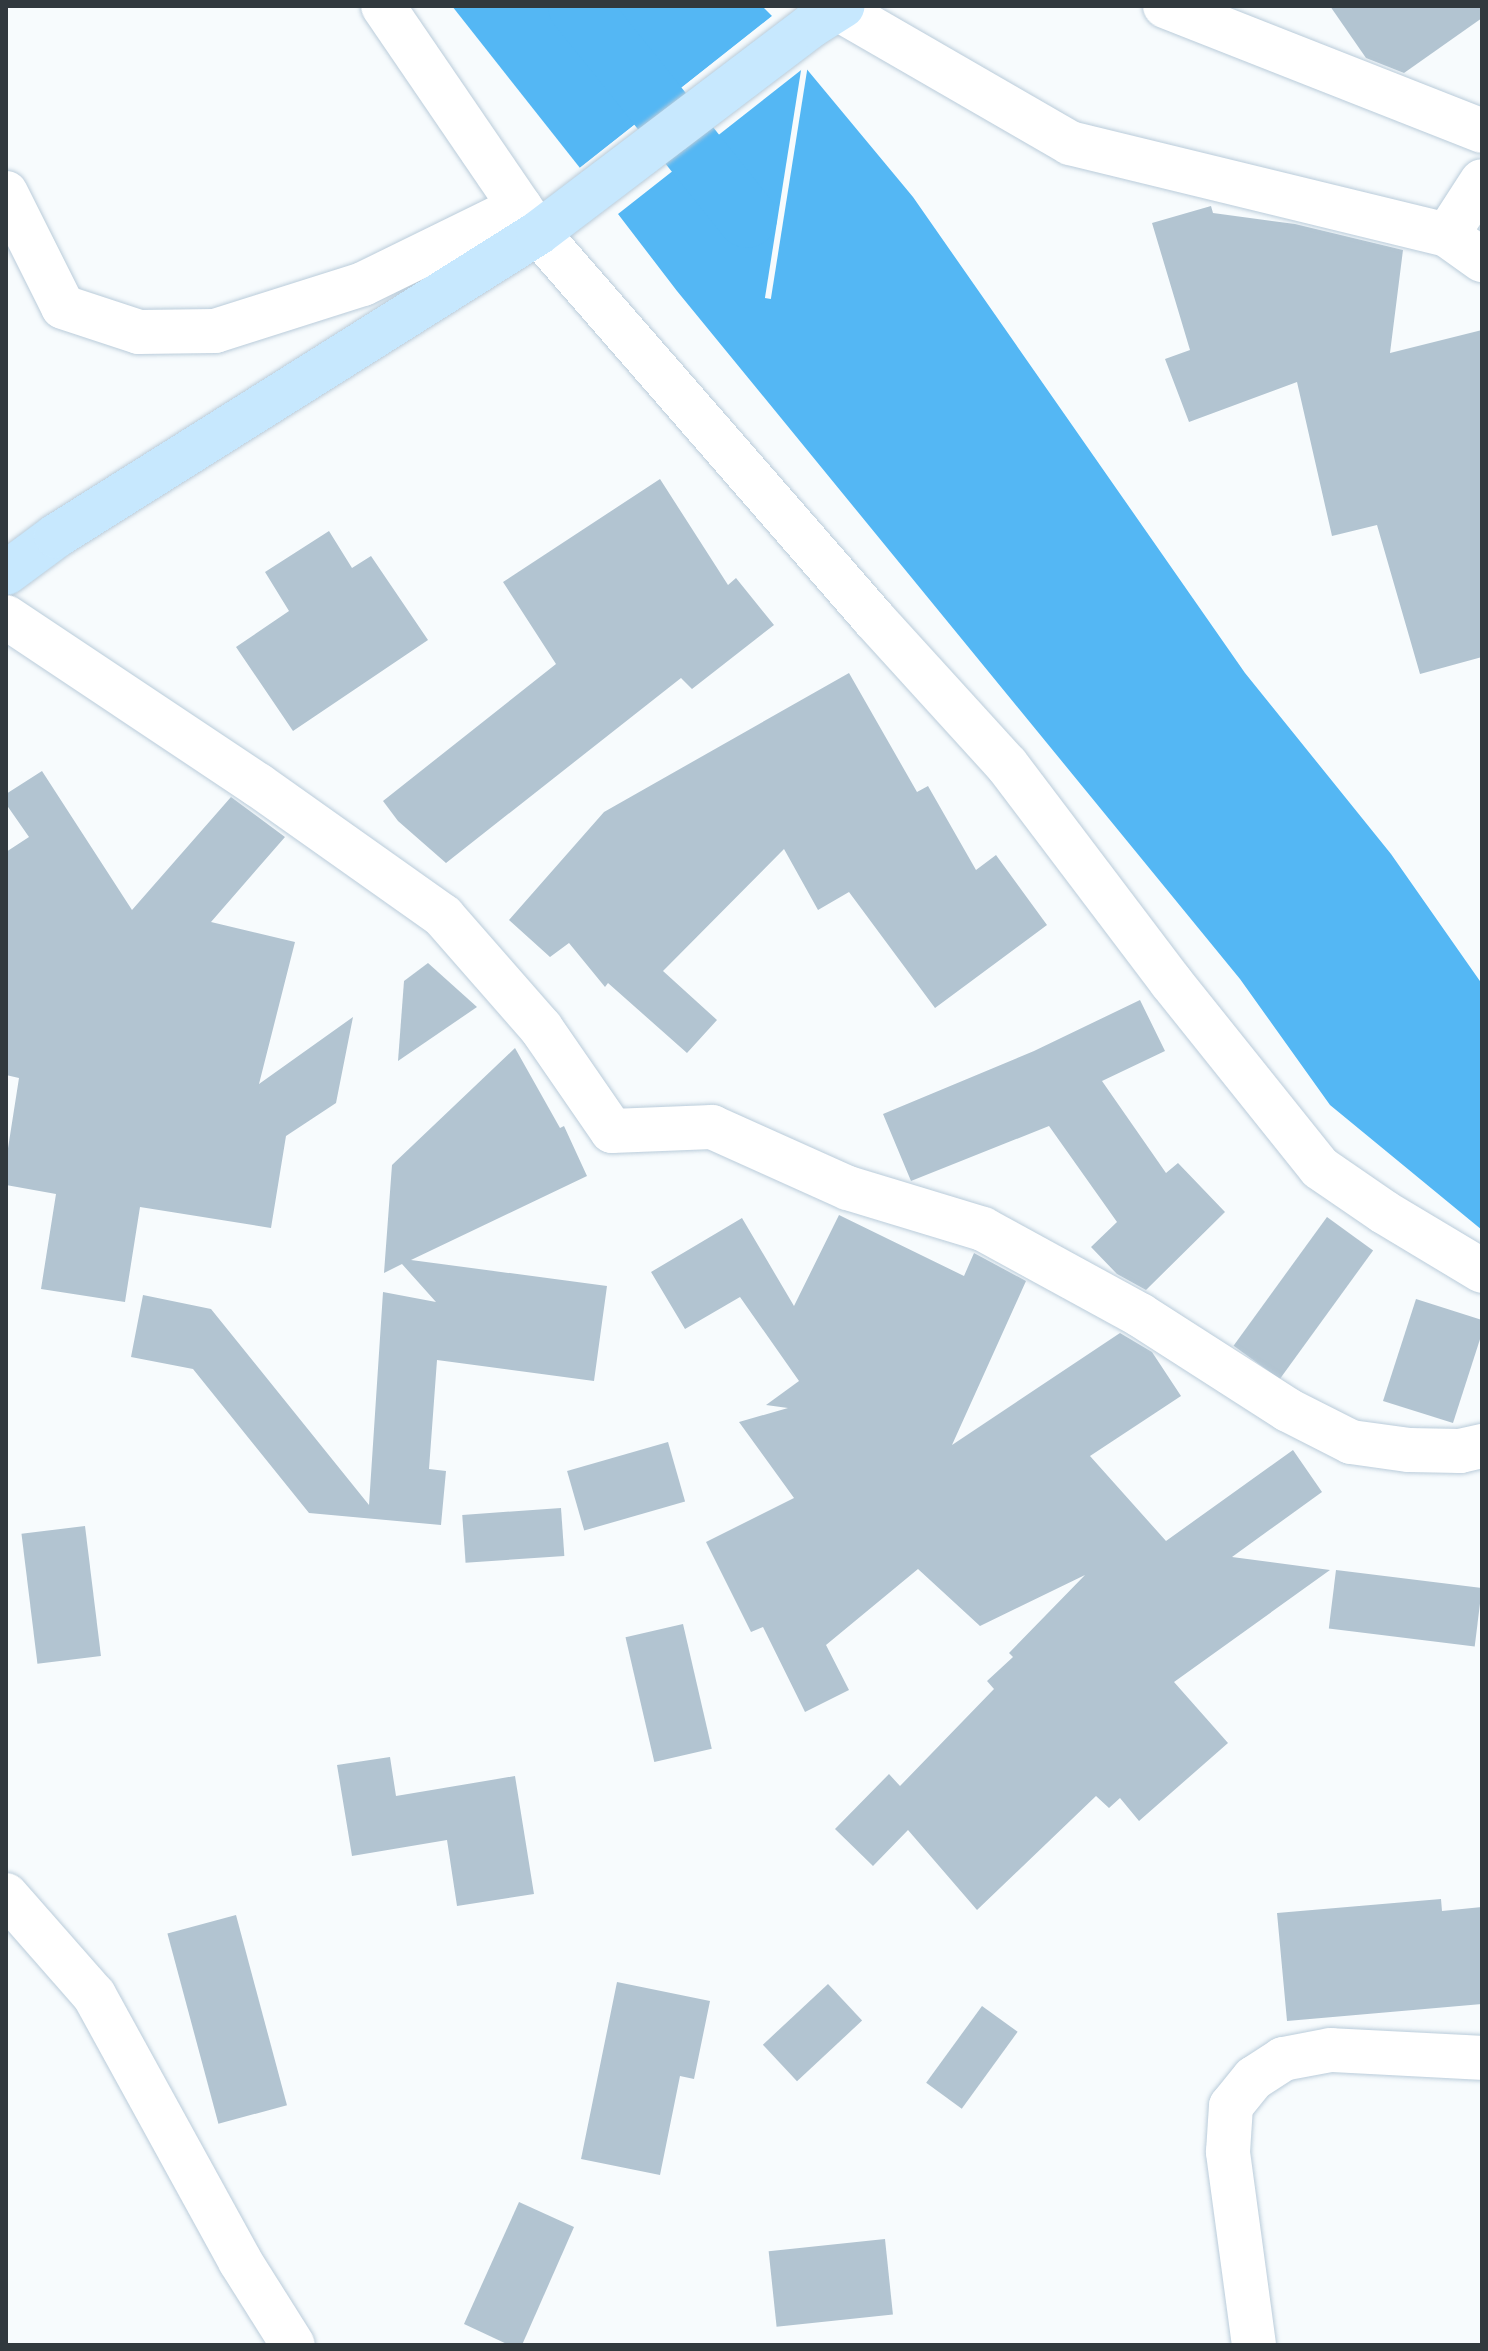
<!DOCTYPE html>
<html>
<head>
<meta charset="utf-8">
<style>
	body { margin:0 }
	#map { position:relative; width:1488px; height:2351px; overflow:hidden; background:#f7fbfd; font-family:"Noto Serif",serif }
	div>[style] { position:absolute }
	.water>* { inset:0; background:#54b7f4 }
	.pier>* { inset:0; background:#f7fbfd; transform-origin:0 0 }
	.canal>* { height:60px; margin:-30px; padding:0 30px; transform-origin:30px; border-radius:30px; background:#54b7f4 }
	.building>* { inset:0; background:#b2c4d1; transform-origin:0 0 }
	.roads { filter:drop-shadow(0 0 2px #baccda) drop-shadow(0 0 2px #baccda) }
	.minor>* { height:44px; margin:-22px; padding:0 22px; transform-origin:22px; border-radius:22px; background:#fff }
	.major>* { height:44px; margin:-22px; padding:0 22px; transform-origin:22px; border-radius:22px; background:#c7e8fe }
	span { translate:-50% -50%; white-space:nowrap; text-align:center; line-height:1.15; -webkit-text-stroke:8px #fff; paint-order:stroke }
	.frame { position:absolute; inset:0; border:8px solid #31393e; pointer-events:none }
</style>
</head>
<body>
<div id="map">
	<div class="water">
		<div style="clip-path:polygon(452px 6px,762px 6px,772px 16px,580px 168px)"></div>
		<div style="clip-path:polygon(805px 67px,913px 197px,1245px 673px,1391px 854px,1482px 984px,1482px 1230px,1330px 1105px,1240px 979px,677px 291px,618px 214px)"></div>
	</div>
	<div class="pier">
		<div style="clip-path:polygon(775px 14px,774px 19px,582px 171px,577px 170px)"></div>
		<div style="left:802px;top:64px;width:6px;height:237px;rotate:9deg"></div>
	</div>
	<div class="canal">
		<div style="left:578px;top:6px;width:271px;rotate:51.4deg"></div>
	</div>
	<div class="building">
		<div style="clip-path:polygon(1330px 6px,1482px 6px,1482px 18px,1404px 73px,1366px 58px)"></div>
		<div style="clip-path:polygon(1211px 206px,1213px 213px,1295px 224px,1403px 250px,1390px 353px,1482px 330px,1482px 657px,1420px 674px,1377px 525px,1332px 536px,1297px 382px,1189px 422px,1165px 359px,1190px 350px,1152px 223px)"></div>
		<div style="clip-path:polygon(660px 479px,728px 585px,736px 578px,774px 625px,692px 689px,681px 678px,446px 863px,398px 821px,383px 801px,556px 664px,503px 582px)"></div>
		<div style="clip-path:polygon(329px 531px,352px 568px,371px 556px,428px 640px,293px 731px,236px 647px,289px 611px,265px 572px)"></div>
		<div style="clip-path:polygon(849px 673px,917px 792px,928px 786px,976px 870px,996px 855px,1047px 925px,935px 1008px,849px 892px,818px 910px,784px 849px,663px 971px,717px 1020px,687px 1053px,608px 983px,605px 987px,569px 943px,550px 957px,509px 920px,604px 812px)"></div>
		<div style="clip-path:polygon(42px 771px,132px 910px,231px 797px,285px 837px,211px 922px,295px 942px,259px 1084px,353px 1017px,336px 1103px,286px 1136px,271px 1228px,140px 1207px,125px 1302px,41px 1289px,56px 1194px,6px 1185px,6px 1161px,19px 1078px,6px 1075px,6px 852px,29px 837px,6px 804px,6px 794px)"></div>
		<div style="clip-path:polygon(428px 963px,477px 1007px,398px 1061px,404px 981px)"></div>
		<div style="clip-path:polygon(1140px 1000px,1165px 1051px,1102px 1081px,1166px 1173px,1178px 1163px,1225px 1212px,1146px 1290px,1117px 1274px,1091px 1247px,1117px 1222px,1049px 1126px,911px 1181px,883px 1114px,1034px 1051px)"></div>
		<div style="clip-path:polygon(515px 1048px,560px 1128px,564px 1126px,587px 1176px,411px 1260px,607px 1286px,594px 1381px,437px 1360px,429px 1469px,446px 1471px,441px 1525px,309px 1513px,193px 1369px,131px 1357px,143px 1295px,211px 1309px,369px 1505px,383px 1292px,436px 1302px,402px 1264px,384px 1273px,392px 1165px)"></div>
		<div style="clip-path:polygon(839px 1215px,964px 1276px,974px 1253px,1026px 1281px,952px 1445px,1120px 1333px,1152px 1352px,1181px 1396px,1090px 1456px,1166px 1541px,1293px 1450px,1322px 1492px,1232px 1557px,1330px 1570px,1174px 1682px,1228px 1743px,1139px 1821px,1120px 1798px,1109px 1808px,1096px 1796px,977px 1910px,908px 1830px,873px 1866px,835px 1829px,889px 1774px,900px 1786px,994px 1689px,987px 1681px,1013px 1657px,1009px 1653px,1085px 1575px,980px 1626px,918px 1569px,826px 1645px,849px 1690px,805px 1712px,763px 1627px,751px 1632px,706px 1542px,794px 1498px,739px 1422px,788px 1408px,766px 1405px,799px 1381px,740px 1297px,685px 1329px,651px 1272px,742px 1218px,794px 1306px)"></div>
		<div style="left:1327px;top:1217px;width:57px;height:159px;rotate:36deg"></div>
		<div style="clip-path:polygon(1416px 1299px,1482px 1320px,1482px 1333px,1453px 1423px,1383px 1401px)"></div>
		<div style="left:668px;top:1442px;width:62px;height:105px;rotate:74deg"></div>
		<div style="left:561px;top:1508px;width:48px;height:99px;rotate:86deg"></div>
		<div style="left:85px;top:1526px;width:131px;height:64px;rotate:83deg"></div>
		<div style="left:1336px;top:1570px;width:147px;height:59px;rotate:7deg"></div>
		<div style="left:683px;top:1624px;width:128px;height:59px;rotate:77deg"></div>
		<div style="clip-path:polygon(390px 1757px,396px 1796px,515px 1776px,534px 1894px,457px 1906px,447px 1840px,352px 1856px,337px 1765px)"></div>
		<div style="clip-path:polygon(1441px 1899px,1442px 1911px,1482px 1907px,1482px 2004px,1287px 2021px,1277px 1913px)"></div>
		<div style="left:236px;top:1915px;width:197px;height:71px;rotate:75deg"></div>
		<div style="clip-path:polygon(617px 1982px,710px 2001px,694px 2079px,680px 2076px,660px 2175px,581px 2159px)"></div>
		<div style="left:828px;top:1984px;width:50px;height:89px;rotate:47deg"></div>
		<div style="left:982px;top:2006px;width:44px;height:95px;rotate:36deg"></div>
		<div style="clip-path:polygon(519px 2202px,574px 2227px,522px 2345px,509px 2345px,464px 2324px)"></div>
		<div style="left:885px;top:2239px;width:76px;height:117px;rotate:84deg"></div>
	</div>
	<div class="roads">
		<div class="minor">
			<div style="left:383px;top:6px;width:275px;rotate:55.7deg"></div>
			<div style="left:538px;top:233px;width:512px;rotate:48.96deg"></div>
			<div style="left:874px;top:619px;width:197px;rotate:47.7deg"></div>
			<div style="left:1007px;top:765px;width:272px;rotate:52.9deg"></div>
			<div style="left:1171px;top:982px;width:238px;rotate:51.3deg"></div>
			<div style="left:1320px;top:1168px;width:78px;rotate:34.5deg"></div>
			<div style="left:1384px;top:1212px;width:114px;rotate:31deg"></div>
			<div style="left:1165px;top:6px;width:341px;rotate:21.5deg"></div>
			<div style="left:838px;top:9px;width:268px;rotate:30deg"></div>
			<div style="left:1070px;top:143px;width:388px;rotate:13.7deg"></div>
			<div style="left:1447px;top:235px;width:43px;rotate:35.5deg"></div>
			<div style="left:6px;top:193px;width:127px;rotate:63.4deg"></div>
			<div style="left:63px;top:307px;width:80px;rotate:18.2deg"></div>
			<div style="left:139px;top:332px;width:76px;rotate:-0.8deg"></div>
			<div style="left:215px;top:331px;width:155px;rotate:-17.6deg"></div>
			<div style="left:363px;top:284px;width:175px;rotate:-26.1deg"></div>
			<div style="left:1447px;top:235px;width:64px;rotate:-57.1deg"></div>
			<div style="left:6px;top:617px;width:303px;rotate:33.7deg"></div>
			<div style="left:258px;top:785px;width:227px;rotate:35.3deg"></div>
			<div style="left:443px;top:916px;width:149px;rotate:48.8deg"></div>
			<div style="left:541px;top:1028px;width:125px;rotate:55.4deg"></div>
			<div style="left:612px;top:1131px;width:100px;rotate:-2.3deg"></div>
			<div style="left:712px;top:1127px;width:149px;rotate:24.2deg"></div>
			<div style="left:848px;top:1188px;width:141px;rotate:16.9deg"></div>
			<div style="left:983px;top:1229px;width:179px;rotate:28.7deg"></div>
			<div style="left:1140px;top:1315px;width:176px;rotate:32.7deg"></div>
			<div style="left:1288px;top:1410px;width:71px;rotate:26.9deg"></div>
			<div style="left:1351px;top:1442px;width:59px;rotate:7.9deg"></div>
			<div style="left:1409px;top:1450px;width:51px;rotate:1.1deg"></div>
			<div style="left:1460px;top:1451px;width:23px;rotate:-13deg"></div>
			<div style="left:6px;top:1895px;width:133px;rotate:48.7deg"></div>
			<div style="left:94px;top:1995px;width:303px;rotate:61.2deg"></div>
			<div style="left:240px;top:2261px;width:99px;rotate:57.8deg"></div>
			<div style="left:1254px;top:2345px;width:195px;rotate:-97.7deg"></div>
			<div style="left:1228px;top:2152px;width:46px;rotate:-86.3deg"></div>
			<div style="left:1231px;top:2106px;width:36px;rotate:-51deg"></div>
			<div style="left:1254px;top:2078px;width:35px;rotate:-33deg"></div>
			<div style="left:1283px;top:2059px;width:49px;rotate:-10.6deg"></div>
			<div style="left:1331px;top:2050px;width:151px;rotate:3deg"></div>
		</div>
		<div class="major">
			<div style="left:6px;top:573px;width:62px;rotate:-36.5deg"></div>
			<div style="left:56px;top:536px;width:569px;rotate:-32.15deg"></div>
			<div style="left:538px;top:233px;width:344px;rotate:-37.2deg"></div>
			<div style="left:812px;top:25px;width:36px;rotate:-32deg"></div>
		</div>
	</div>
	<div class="frame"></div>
</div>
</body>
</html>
